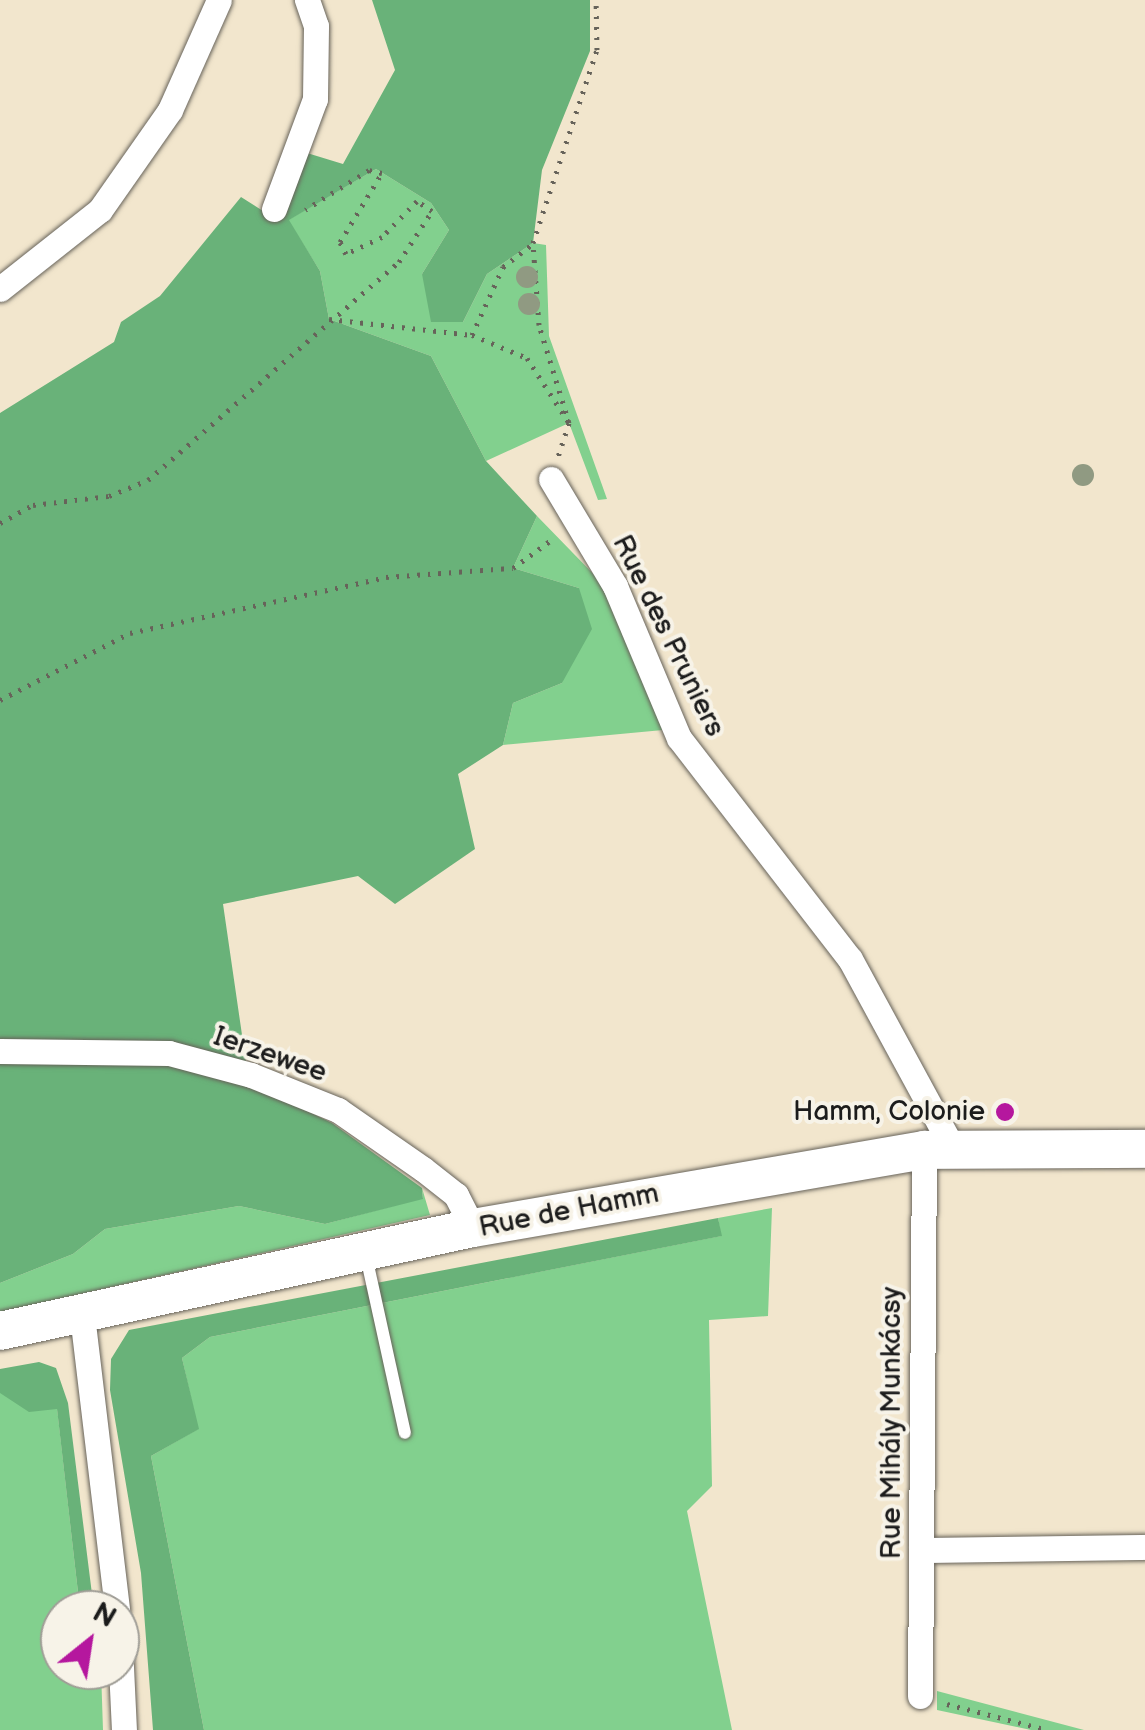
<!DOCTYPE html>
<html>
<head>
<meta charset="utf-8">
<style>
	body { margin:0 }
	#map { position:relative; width:1145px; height:1730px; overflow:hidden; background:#f2e6cd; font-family:"Balsamiq Sans",sans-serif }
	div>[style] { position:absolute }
	.green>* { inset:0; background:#82d08e }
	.forest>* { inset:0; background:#69b279 }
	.path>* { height:5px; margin-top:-2.5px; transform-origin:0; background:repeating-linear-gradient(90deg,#67635a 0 2.5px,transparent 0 10.5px) }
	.roads { filter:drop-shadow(0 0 2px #67635a) drop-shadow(0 0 2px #67635a) }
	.lane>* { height:12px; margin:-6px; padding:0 6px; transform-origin:6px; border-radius:6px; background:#fff }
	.street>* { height:25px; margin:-12.5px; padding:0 12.5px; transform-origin:12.5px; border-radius:12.5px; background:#fff }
	.secondary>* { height:38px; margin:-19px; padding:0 19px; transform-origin:19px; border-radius:19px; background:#fff }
	.trees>* { width:22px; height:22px; margin:-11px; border-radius:50%; background:#909a82 }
	.dots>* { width:28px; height:28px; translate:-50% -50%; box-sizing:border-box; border:5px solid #f7f3e8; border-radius:50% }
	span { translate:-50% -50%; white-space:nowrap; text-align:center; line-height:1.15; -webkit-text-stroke:8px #f7f3e8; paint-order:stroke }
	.street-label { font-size:28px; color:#1c1c1c }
	.poi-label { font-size:28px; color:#1c1c1c }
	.right { translate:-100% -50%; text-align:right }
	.north { position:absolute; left:40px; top:1590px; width:100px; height:100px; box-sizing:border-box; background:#f7f3e8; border:2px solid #9f9d96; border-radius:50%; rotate:30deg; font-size:28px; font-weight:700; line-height:40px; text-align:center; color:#1c1c1c }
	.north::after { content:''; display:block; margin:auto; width:35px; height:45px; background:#b5179e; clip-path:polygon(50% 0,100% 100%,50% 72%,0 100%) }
</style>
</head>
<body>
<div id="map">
	<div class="green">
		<div style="clip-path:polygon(376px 169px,431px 203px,449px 230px,422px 274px,463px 322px,487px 274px,533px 243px,546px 245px,549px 336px,607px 499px,598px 500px,569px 423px,486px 461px,431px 356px,329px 319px,320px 271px,288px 220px)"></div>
		<div style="clip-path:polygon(537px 516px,606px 587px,663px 730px,503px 745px,513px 703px,562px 683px,579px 588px,513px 568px)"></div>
		<div style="clip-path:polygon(422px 1188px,430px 1215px,0 1312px,0 1283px,73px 1254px,105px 1229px,239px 1206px,325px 1224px,423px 1198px)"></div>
		<div style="clip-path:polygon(772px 1208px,768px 1316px,709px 1320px,712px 1486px,687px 1511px,732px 1730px,204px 1730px,151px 1456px,198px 1429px,182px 1358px,210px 1337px,721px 1236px,718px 1218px)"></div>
		<div style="clip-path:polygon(9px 1391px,57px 1408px,80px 1610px,60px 1610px,60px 1670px,101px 1670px,103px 1730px,0 1730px,0 1393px)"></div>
		<div style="clip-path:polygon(937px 1691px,1084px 1730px,1031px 1730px,937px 1710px)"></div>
	</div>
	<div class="forest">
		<div style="clip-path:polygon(372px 0,590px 0,590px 51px,542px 170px,533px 243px,487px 274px,463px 322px,431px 322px,422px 274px,449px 230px,431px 203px,376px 169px,289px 220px,320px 271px,329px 319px,431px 356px,486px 461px,537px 516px,513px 568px,579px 588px,592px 629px,562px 683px,513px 703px,503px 745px,458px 774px,475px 849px,395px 904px,358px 876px,223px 904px,249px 1083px,332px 1123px,422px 1188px,423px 1199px,325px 1224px,239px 1206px,105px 1229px,73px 1254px,0 1283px,0 413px,114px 342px,121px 322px,160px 296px,241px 197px,274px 218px,307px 153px,343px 164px,395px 70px)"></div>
		<div style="clip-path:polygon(718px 1218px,722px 1236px,210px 1337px,182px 1358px,199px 1429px,151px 1456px,204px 1730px,153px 1730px,141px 1573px,110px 1390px,111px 1359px,129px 1330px)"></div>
		<div style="clip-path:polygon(39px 1362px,56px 1368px,68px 1403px,94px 1610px,80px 1610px,57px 1409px,29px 1412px,0 1393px,0 1369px)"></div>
	</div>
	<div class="path">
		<div style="left:329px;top:319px;width:144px;rotate:6.4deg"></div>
		<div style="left:472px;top:335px;width:60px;rotate:22.7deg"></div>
		<div style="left:527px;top:358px;width:77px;rotate:57.1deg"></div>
		<div style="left:569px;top:423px;width:35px;rotate:108deg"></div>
		<div style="left:472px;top:335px;width:75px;rotate:-65.5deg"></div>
		<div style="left:503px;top:267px;width:37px;rotate:-38deg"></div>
		<div style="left:569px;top:423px;width:102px;rotate:-107deg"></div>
		<div style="left:539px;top:325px;width:82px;rotate:-94.2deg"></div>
		<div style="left:533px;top:243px;width:203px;rotate:-71.7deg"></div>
		<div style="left:597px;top:50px;width:50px;rotate:-91.1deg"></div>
		<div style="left:0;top:523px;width:38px;rotate:-29deg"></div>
		<div style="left:33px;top:505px;width:77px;rotate:-6.8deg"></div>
		<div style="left:109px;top:496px;width:42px;rotate:-22.3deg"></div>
		<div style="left:148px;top:480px;width:332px;rotate:-41deg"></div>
		<div style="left:399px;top:262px;width:61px;rotate:-57.1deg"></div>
		<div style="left:432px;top:211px;width:18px;rotate:-146deg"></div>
		<div style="left:417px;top:201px;width:50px;rotate:134.2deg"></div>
		<div style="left:382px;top:237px;width:40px;rotate:155deg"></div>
		<div style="left:346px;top:254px;width:13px;rotate:-117deg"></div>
		<div style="left:340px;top:242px;width:81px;rotate:-58.7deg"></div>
		<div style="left:382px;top:173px;width:13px;rotate:-167deg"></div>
		<div style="left:369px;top:170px;width:75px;rotate:148deg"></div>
		<div style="left:0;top:700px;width:146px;rotate:-27.3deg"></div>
		<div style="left:130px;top:633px;width:262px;rotate:-12.3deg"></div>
		<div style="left:386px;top:577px;width:127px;rotate:-4.1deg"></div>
		<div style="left:513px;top:568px;width:51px;rotate:-36.2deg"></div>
		<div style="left:947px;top:1704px;width:104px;rotate:14.4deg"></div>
	</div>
	<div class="roads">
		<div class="lane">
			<div style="left:366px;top:1256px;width:181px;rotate:77.6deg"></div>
		</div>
		<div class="street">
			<div style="left:274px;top:209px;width:117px;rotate:-69.6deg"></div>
			<div style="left:315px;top:99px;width:73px;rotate:-89.2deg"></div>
			<div style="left:316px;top:26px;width:28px;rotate:-109deg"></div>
			<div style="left:0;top:289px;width:127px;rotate:-38.3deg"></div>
			<div style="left:100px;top:210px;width:122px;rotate:-55deg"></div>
			<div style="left:170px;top:110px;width:120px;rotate:-66deg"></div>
			<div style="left:551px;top:479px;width:125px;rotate:59.1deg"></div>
			<div style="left:615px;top:586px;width:165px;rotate:67.2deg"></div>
			<div style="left:679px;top:738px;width:279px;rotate:52.3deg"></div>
			<div style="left:850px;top:959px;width:214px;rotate:61.5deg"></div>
			<div style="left:0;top:1051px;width:169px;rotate:0.7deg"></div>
			<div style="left:169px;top:1053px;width:85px;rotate:15deg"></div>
			<div style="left:251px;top:1075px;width:94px;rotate:21.9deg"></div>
			<div style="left:338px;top:1110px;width:103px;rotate:34.8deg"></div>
			<div style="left:423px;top:1169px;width:42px;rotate:38.2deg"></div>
			<div style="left:456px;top:1195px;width:37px;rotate:63deg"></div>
			<div style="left:82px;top:1315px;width:297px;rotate:83.2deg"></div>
			<div style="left:921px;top:1550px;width:224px;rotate:-0.8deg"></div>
			<div style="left:120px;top:1646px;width:84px;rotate:87.3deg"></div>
			<div style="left:920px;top:1696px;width:546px;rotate:-89.58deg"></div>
		</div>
		<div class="secondary">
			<div style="left:0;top:1331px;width:484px;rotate:-12.3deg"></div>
			<div style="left:473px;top:1228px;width:458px;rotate:-9.8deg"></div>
			<div style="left:924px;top:1150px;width:221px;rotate:-0.3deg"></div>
		</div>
	</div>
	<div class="trees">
		<div style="left:527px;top:277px"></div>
		<div style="left:529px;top:304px"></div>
		<div style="left:1083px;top:475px"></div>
	</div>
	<div class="dots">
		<div style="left:1005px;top:1112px;background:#b5179e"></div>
	</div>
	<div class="street-label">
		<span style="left:668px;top:636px;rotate:64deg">Rue des Pruniers</span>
		<span style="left:270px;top:1055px;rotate:19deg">Ierzewee</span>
		<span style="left:569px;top:1211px;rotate:-11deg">Rue de Hamm</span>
		<span style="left:892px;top:1423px;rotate:-90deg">Rue Mihály Munkácsy</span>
	</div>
	<div class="poi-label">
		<span class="right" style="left:985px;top:1112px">Hamm, Colonie</span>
	</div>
	<div class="north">N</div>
</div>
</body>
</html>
